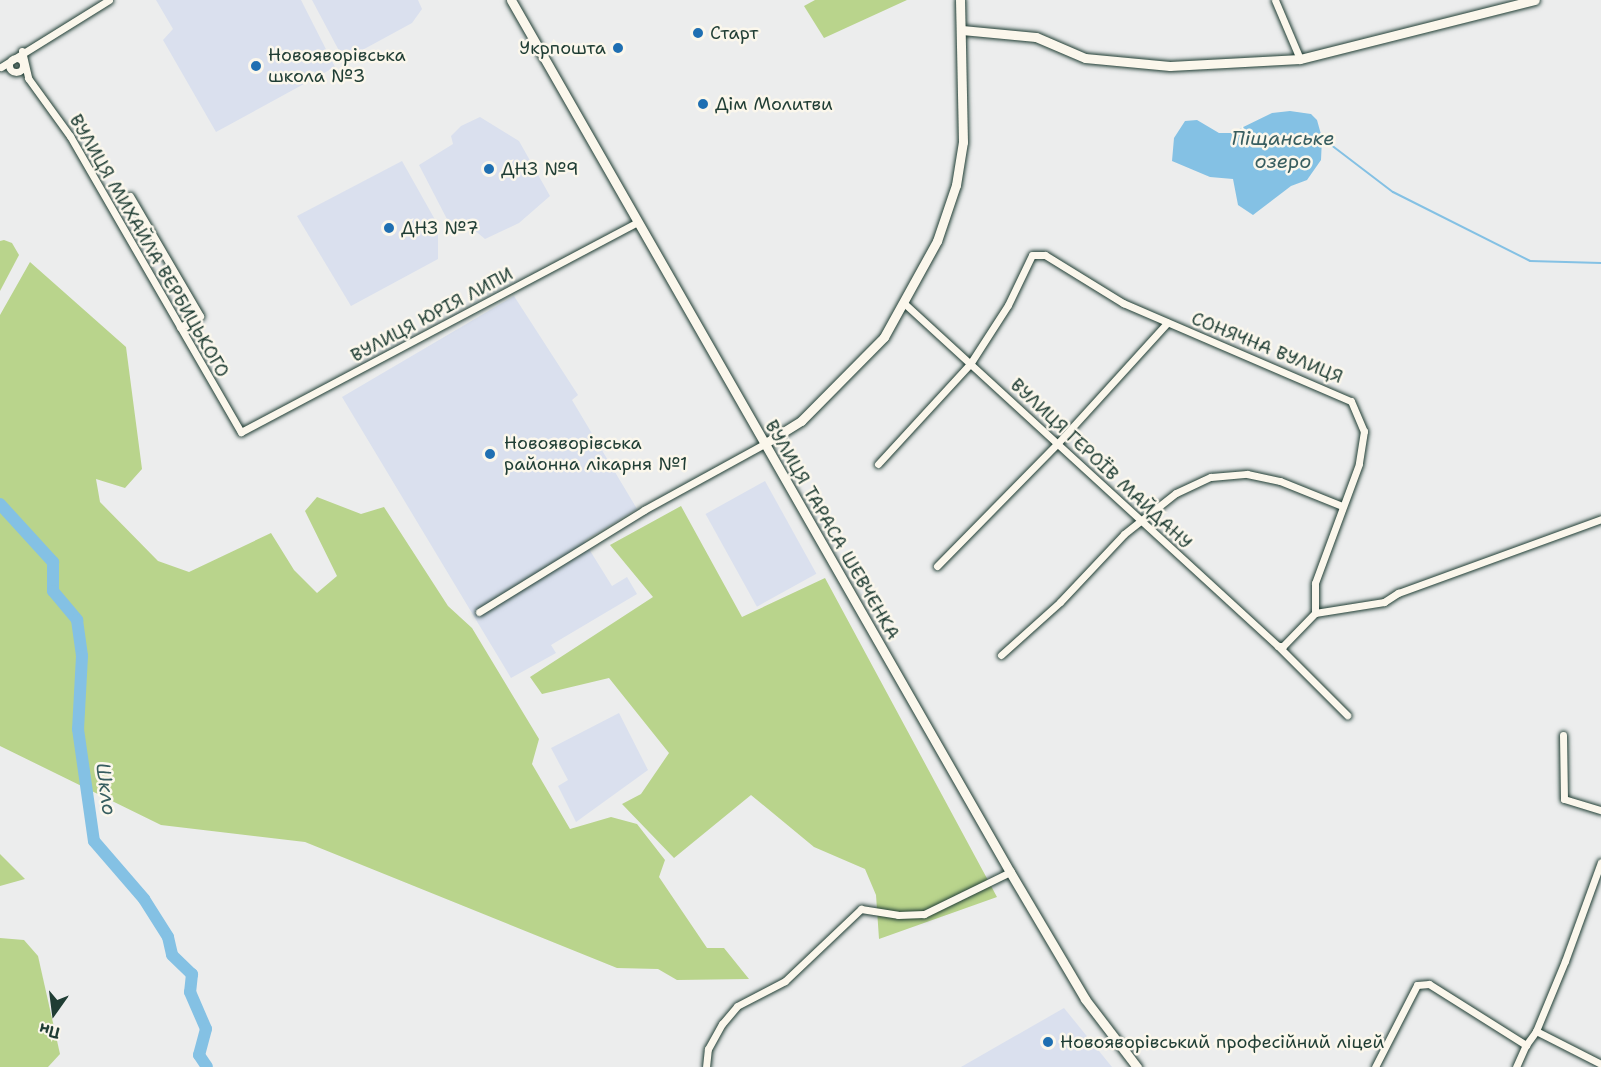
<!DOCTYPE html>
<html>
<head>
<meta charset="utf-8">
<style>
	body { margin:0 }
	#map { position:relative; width:1601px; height:1067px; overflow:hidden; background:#eceded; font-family:"Shantell Sans",sans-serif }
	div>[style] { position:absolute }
	.built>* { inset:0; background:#dae0ee; transform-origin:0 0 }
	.green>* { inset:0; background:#b9d48c }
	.water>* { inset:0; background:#84c1e4 }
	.stream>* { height:2px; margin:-1px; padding:0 1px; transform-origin:1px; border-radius:1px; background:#84c1e4 }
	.river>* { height:12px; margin:-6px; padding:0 6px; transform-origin:6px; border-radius:6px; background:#84c1e4 }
	.roads { filter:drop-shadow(0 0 2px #1f3d34) drop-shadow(0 0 2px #1f3d34) }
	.street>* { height:7px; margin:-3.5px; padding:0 3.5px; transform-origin:3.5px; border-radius:3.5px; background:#fbf7ec }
	.street>.ring { margin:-3.5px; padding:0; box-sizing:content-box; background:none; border:7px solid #fbf7ec; border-radius:50% }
	.secondary>* { height:9px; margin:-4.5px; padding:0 4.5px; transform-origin:4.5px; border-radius:4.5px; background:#fbf7ec }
	.dots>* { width:16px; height:16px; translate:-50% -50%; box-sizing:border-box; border:3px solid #fbf7ec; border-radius:50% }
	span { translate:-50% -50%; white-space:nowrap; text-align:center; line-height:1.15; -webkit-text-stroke:5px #fbf7ec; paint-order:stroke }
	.poi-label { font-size:18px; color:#1f3d34 }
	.left { translate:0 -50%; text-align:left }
	.right { translate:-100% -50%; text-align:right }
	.street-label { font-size:18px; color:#1f3d34 }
	.water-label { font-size:20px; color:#385e60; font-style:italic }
	.north { position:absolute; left:24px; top:983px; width:60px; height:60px; -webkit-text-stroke:4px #fbf7ec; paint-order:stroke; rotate:194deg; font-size:16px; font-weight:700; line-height:24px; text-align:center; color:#1f3d34 }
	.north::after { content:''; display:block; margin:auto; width:21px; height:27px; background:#1f3d34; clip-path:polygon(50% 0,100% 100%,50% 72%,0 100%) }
</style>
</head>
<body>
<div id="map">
	<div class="built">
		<div style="clip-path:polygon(156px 0,301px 0,335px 67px,216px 132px,163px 40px,173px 29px)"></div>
		<div style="clip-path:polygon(312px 0,418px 0,422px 9px,412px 23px,344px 60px)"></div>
		<div style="clip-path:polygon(480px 117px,519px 141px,550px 196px,519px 223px,485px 239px,461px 219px,449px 223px,419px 165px,453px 144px,451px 136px,461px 126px)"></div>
		<div style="clip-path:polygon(402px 161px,438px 225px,438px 259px,351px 306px,297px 216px)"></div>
		<div style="clip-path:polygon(514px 296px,578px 395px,572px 400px,637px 509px,584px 541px,612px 586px,627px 577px,637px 594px,551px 645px,556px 653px,511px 678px,342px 397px)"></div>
		<div style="left:765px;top:481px;width:106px;height:68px;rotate:61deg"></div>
		<div style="clip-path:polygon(619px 713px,648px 770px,576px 822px,558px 786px,568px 780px,551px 748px)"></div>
		<div style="clip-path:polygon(1064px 1008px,1112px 1067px,961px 1067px)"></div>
	</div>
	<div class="green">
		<div style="clip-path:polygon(815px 0,907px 0,824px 38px,804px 6px)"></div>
		<div style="clip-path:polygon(4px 240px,12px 243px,19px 255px,0 291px,0 241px)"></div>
		<div style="clip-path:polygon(30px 262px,126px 347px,142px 469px,125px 488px,96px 479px,100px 502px,158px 561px,189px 572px,271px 533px,294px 570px,317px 593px,337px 576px,305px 511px,317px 497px,361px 514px,384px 507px,448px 606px,472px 628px,539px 739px,532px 764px,570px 829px,611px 817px,637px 824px,665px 860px,659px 877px,707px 948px,724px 948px,749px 979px,677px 980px,658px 969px,617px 968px,305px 842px,161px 825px,0 746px,0 315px)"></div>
		<div style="clip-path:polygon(681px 506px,742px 617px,825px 578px,997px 897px,879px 939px,876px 895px,865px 869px,814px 847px,751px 795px,674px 858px,622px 804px,641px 794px,669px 753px,609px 678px,542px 694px,530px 677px,653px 597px,610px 545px)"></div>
		<div style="clip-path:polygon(0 854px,25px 879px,0 886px)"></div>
		<div style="clip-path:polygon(0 938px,24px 940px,38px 956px,60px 1054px,48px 1067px,0 1067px)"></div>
	</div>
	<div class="water">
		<div style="clip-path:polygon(1290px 111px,1311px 114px,1317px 120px,1322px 138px,1321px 160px,1307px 180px,1291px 186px,1253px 215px,1238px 205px,1233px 179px,1210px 177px,1172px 161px,1174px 138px,1185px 121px,1197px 120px,1219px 133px,1231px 133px,1272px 113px)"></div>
	</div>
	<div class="stream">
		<div style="left:1322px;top:138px;width:89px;rotate:37.3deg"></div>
		<div style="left:1393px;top:192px;width:153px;rotate:26.7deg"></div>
		<div style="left:1530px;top:261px;width:71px;rotate:1.6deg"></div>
	</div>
	<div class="river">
		<div style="left:0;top:504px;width:79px;rotate:47.6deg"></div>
		<div style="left:53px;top:562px;width:29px;rotate:90deg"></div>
		<div style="left:53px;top:591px;width:38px;rotate:50deg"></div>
		<div style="left:77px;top:620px;width:36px;rotate:82deg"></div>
		<div style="left:82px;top:656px;width:73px;rotate:93.1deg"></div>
		<div style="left:78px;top:729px;width:113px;rotate:81.9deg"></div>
		<div style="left:94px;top:841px;width:77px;rotate:49.2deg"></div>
		<div style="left:144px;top:899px;width:45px;rotate:57.7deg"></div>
		<div style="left:168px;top:937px;width:18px;rotate:77deg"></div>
		<div style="left:172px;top:955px;width:28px;rotate:44deg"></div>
		<div style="left:192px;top:974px;width:18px;rotate:96deg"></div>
		<div style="left:190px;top:992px;width:40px;rotate:66.6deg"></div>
		<div style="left:206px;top:1029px;width:27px;rotate:105deg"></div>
		<div style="left:199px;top:1055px;width:14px;rotate:56deg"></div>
	</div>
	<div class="roads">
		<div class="street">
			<div style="left:1275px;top:0;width:64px;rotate:67deg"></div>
			<div style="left:22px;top:51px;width:28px;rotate:77deg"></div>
			<div style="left:28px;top:78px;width:72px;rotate:54.1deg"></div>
			<div style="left:70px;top:136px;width:342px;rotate:60deg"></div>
			<div style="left:241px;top:432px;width:448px;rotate:-27.9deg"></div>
			<div class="ring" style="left:9px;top:58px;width:7px;height:7px"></div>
			<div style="left:1px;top:67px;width:127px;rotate:-31.8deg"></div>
			<div style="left:130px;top:196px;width:139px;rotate:59.7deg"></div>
			<div style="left:200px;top:316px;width:23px;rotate:151deg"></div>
			<div style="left:905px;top:304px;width:506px;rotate:42.52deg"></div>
			<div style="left:1278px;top:646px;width:98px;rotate:45deg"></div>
			<div style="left:878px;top:464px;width:136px;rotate:-47.4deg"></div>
			<div style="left:970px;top:364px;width:70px;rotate:-57.2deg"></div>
			<div style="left:1008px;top:305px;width:55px;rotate:-64.4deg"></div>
			<div style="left:1032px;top:255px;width:13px"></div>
			<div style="left:1045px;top:255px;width:92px;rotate:31.6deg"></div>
			<div style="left:1123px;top:303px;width:248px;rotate:23.3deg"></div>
			<div style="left:1351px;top:401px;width:33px;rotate:67deg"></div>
			<div style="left:1364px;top:431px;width:33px;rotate:99deg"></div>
			<div style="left:1359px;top:464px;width:127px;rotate:110.3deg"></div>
			<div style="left:1315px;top:583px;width:30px;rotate:90deg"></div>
			<div style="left:937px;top:566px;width:171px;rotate:-45.5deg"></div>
			<div style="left:1057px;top:444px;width:164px;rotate:-47.7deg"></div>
			<div style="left:479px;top:612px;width:194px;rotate:-31.7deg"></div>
			<div style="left:644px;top:510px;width:137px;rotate:-28.8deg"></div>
			<div style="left:1278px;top:646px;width:5px"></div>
			<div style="left:1283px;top:646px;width:46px;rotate:-45.9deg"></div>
			<div style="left:1315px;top:613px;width:70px;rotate:-9.1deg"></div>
			<div style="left:1384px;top:602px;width:17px;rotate:-33deg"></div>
			<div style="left:1398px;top:593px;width:216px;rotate:-20deg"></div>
			<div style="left:1001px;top:655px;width:79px;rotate:-41.9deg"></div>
			<div style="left:1060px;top:602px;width:93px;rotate:-46.7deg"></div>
			<div style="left:1124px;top:534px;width:66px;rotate:-38.3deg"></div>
			<div style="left:1176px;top:493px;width:38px;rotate:-25deg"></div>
			<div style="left:1211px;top:477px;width:36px;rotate:-5deg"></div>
			<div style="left:1247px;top:474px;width:34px;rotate:12deg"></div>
			<div style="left:1280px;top:481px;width:67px;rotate:22deg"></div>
			<div style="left:1563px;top:735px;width:64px;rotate:89.1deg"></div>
			<div style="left:1564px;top:799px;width:39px;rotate:17deg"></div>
			<div style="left:1536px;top:1031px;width:73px;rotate:26.9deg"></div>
			<div style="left:706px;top:1067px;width:18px;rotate:-84deg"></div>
			<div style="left:708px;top:1049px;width:29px;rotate:-61deg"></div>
			<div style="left:722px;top:1024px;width:23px;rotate:-50deg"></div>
			<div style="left:737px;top:1006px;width:54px;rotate:-27.5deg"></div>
			<div style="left:785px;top:981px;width:105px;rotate:-43.5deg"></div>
			<div style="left:861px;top:909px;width:37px;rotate:9deg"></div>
			<div style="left:898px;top:915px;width:26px;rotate:-2deg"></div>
			<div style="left:924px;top:914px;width:96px;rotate:-26deg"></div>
			<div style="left:1375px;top:1067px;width:92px;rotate:-62.9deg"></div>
			<div style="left:1417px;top:985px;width:12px;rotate:-5deg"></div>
			<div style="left:1429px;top:984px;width:115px;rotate:32.2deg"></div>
			<div style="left:1526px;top:1045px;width:17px;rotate:-54deg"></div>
			<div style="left:1536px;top:1031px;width:76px;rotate:-67.5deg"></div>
			<div style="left:1565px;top:961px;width:105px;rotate:-70deg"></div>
			<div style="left:1516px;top:1067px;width:24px;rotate:-66deg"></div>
		</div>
		<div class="secondary">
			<div style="left:511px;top:0;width:1005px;rotate:60.22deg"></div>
			<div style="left:1010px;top:872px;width:147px;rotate:59.4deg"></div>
			<div style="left:1085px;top:999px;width:86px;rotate:52.6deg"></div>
			<div style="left:962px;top:30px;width:74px;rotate:5.4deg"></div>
			<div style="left:1036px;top:37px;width:53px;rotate:23.2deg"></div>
			<div style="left:1085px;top:58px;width:85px;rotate:5.4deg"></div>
			<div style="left:1170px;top:66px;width:130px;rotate:-3.1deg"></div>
			<div style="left:1300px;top:59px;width:242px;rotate:-14.1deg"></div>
			<div style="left:764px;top:444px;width:44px;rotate:-31.9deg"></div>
			<div style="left:801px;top:421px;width:118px;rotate:-45.3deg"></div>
			<div style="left:884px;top:337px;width:110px;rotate:-61.1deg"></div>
			<div style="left:937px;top:241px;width:59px;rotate:-71.3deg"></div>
			<div style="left:956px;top:185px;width:44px;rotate:-80.8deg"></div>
			<div style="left:963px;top:142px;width:142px;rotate:-91.2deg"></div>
		</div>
	</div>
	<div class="dots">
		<div style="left:698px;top:33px;background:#1f6fb2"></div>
		<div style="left:618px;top:48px;background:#1f6fb2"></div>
		<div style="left:256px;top:66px;background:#1f6fb2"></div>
		<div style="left:703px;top:104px;background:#1f6fb2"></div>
		<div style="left:489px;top:169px;background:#1f6fb2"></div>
		<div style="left:389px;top:228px;background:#1f6fb2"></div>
		<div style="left:490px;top:454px;background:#1f6fb2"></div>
		<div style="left:1048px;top:1042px;background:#1f6fb2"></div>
	</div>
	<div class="poi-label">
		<span class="left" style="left:710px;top:33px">Старт</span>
		<span class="right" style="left:606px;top:48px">Укрпошта</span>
		<span class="left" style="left:268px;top:66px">Новояворівська<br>школа №3</span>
		<span class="left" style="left:715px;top:104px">Дім Молитви</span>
		<span class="left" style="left:501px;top:169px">ДНЗ №9</span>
		<span class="left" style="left:401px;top:228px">ДНЗ №7</span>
		<span class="left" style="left:504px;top:454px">Новояворівська<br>районна лікарня №1</span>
		<span class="left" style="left:1060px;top:1042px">Новояворівський професійний ліцей</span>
	</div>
	<div class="street-label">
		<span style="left:149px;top:246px;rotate:60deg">ВУЛИЦЯ МИХАЙЛА ВЕРБИЦЬКОГО</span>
		<span style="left:432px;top:315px;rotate:-28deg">ВУЛИЦЯ ЮРІЯ ЛИПИ</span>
		<span style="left:1267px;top:348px;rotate:22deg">СОНЯЧНА ВУЛИЦЯ</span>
		<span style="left:1101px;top:464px;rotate:43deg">ВУЛИЦЯ ГЕРОЇВ МАЙДАНУ</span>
		<span style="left:832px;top:530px;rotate:60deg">ВУЛИЦЯ ТАРАСА ШЕВЧЕНКА</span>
	</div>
	<div class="water-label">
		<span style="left:1283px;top:150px">Піщанське<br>озеро</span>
		<span style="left:106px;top:789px;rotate:82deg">Шкло</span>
	</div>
	<div class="north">Пн</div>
</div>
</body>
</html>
